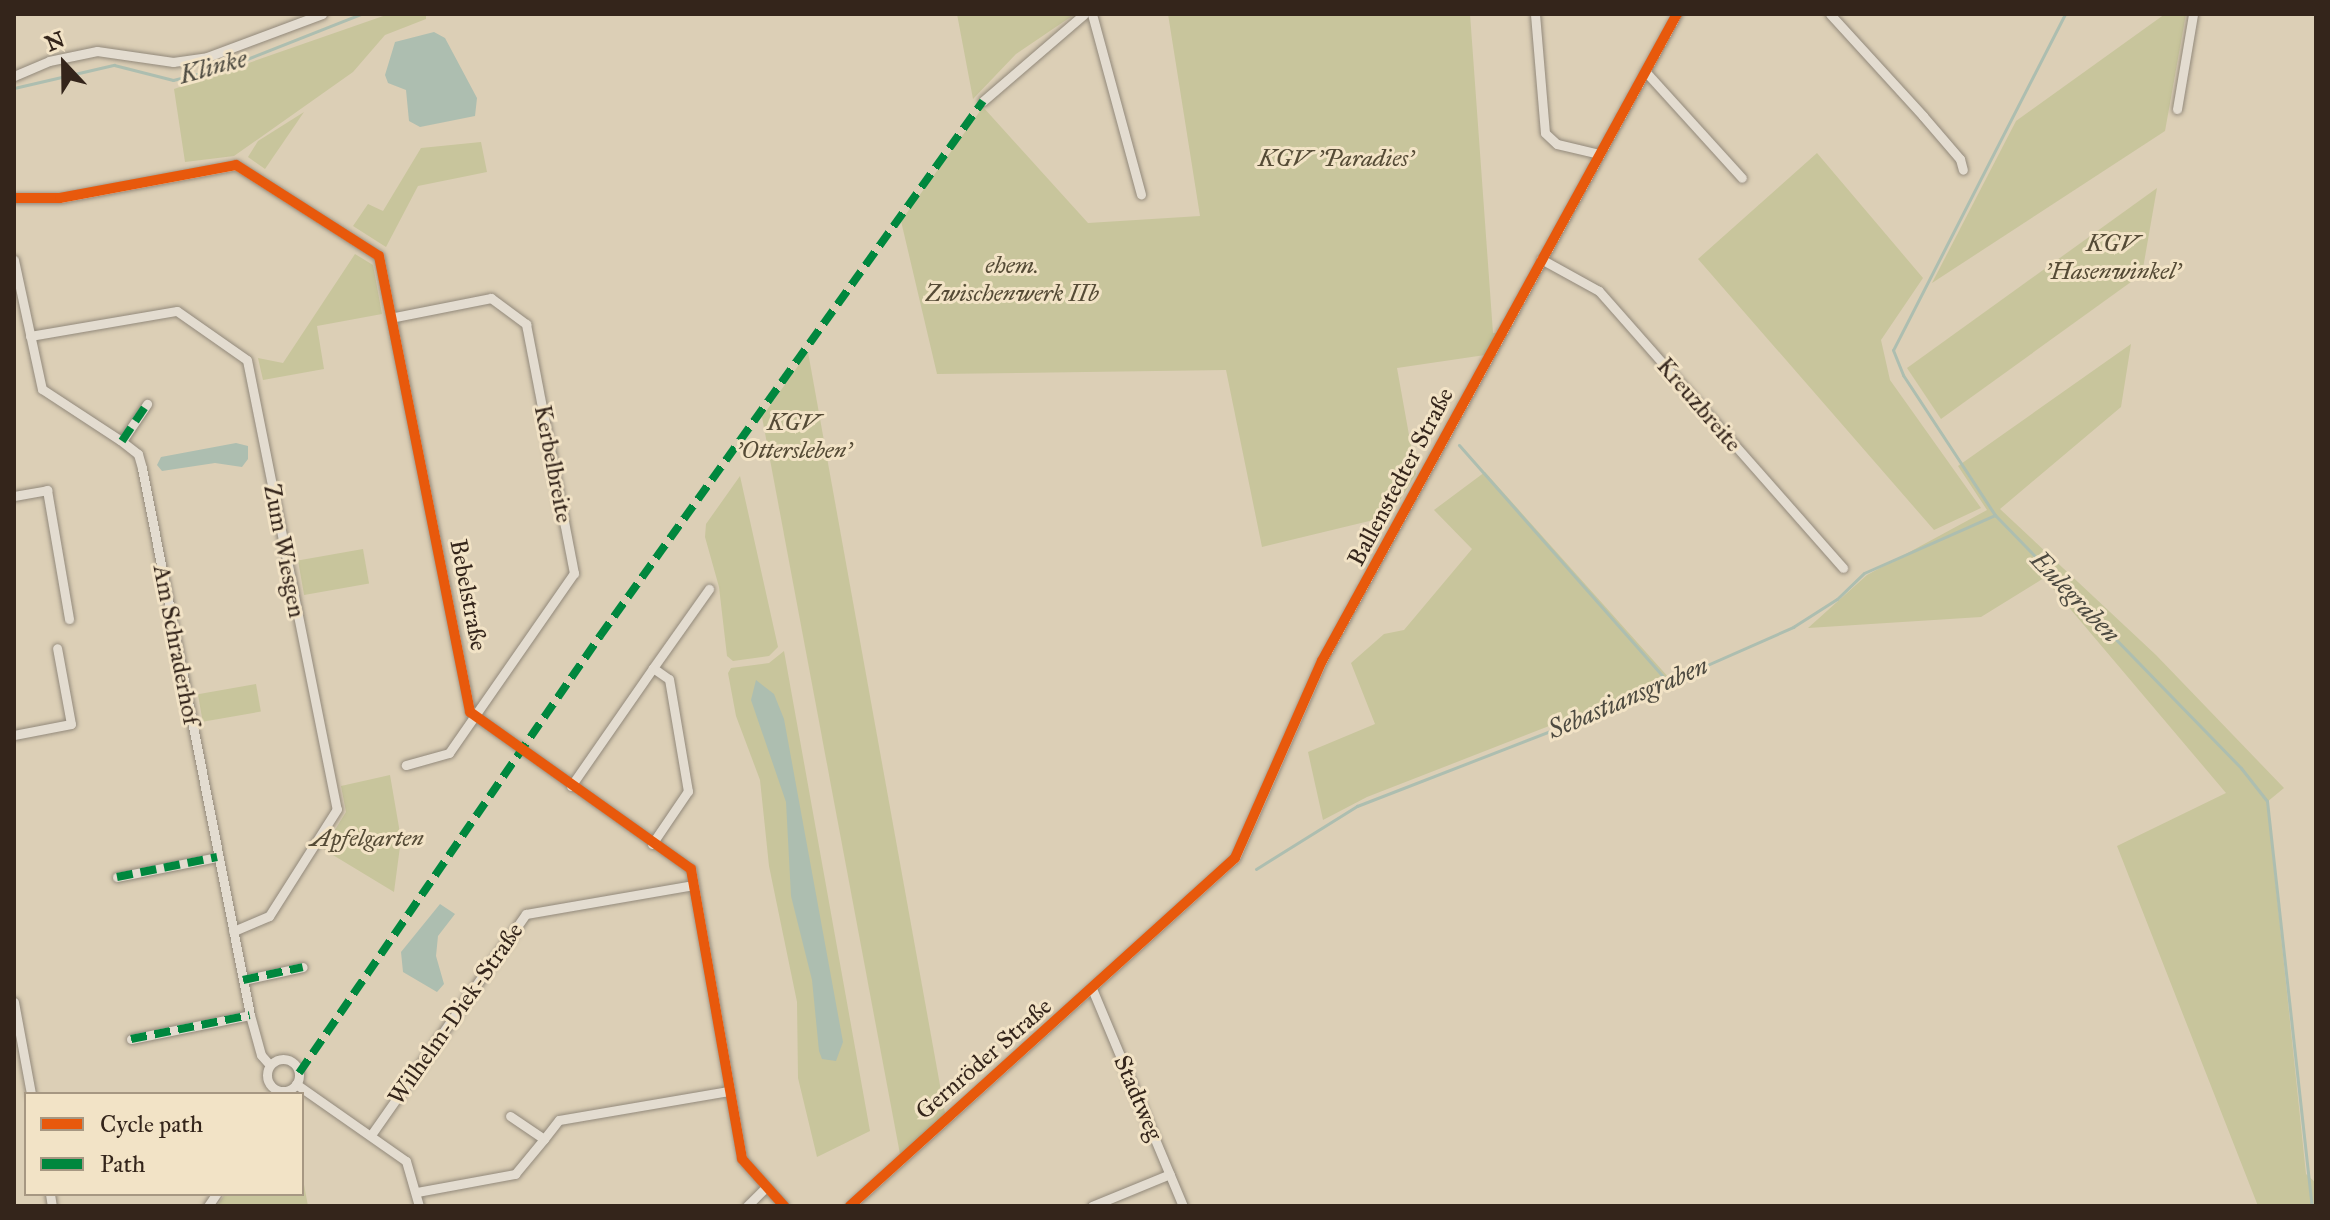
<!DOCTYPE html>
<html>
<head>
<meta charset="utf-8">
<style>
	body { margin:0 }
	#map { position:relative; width:2330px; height:1220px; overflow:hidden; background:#dccfb6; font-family:"IM FELL Great Primer",serif }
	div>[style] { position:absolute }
	.green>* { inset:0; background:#c8c59c; transform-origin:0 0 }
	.water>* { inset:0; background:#adbeb0 }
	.stream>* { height:3px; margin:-1.5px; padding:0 1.5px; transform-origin:1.5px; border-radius:1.5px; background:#adbeb0 }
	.roads { filter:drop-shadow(0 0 2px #92897b) drop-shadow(0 0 2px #92897b) }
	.minor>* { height:9px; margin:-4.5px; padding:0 4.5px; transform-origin:4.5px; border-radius:4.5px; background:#e3dcd0 }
	.minor>.ring { margin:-4.5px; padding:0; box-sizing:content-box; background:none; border:9px solid #e3dcd0; border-radius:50% }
	.quiet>* { height:8px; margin-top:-4px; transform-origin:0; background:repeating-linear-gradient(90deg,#00873e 0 16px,transparent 0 24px) }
	.cycleway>* { height:10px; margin:-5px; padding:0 5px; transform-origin:5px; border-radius:5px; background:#e8590c }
	span { translate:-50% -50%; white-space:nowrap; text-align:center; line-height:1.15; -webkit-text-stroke:6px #f2e3c6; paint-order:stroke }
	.park-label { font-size:24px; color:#554b36; font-style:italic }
	.street-label { font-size:24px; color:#34251b }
	.water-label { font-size:26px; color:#4d4a40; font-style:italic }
	.frame { position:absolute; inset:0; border:16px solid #34251b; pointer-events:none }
	.legend { position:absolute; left:24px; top:1092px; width:280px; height:104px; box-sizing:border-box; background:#f2e3c6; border:2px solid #a69782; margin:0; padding:10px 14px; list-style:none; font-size:24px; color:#34251b }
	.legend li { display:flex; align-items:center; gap:16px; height:40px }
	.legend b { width:40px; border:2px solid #a69782 }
	.north { position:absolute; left:24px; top:24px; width:80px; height:80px; -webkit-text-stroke:6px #f2e3c6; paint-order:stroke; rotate:338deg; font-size:22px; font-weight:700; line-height:32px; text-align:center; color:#34251b }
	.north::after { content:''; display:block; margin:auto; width:28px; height:36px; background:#34251b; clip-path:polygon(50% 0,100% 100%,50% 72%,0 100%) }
</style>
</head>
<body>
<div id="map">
	<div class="green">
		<div style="clip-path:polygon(389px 14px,426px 14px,426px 19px,385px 35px,353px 72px,234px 156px,185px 162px,174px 89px)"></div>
		<div style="clip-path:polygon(957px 14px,1075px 14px,1016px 54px,973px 99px)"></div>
		<div style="clip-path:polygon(1168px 14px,1470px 14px,1493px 333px,1497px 333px,1485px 355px,1397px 368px,1416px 474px,1390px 516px,1262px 547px,1226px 370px,937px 374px,901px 221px,983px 107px,1088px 223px,1200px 216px)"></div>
		<div style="clip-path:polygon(2165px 14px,2186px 14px,2165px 131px,1932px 283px,2016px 121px)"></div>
		<div style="clip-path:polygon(304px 112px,265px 169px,248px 157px,258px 141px)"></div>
		<div style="clip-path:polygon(481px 142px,487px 172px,418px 186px,386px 247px,353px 226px,368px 204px,383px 211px,421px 148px)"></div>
		<div style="clip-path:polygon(1817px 153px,1923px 278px,1881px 340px,1890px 380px,1981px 508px,1934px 530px,1698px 259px)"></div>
		<div style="clip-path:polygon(2157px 188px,2142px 274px,1941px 419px,1907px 368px)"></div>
		<div style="clip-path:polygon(355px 254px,373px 265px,382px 314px,317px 326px,324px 369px,263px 380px,258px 358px,283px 363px)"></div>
		<div style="clip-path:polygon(2131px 344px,2121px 407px,2000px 509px,2156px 655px,2284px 788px,2267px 802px,2306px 1174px,2316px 1183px,2316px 1206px,2258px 1206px,2117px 846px,2226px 793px,2044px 578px,1981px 617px,1808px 628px,1867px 575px,1987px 510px,1958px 466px)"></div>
		<div style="clip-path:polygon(808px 352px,945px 1113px,900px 1154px,762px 417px)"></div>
		<div style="clip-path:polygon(1485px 472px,1670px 679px,1367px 797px,1323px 820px,1308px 752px,1375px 724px,1351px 663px,1384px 634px,1404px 630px,1472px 549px,1434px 510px)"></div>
		<div style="clip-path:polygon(740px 476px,778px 647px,769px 656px,733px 661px,727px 656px,719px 587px,705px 537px,706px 524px)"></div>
		<div style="left:363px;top:549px;width:35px;height:66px;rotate:80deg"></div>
		<div style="clip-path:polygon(784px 651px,870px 1131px,817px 1157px,798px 1078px,797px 1002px,769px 866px,760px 780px,736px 716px,728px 673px,731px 668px,769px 663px)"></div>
		<div style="left:256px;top:684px;width:28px;height:59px;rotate:80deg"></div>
		<div style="clip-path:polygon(390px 775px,401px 839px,394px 892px,323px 849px,346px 812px,341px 786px)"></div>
		<div style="clip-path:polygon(302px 1174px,308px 1206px,217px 1206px,225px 1194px,302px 1194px)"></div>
	</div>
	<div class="water">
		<div style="clip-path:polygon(434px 32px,445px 38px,477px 98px,475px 116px,420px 127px,409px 121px,406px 90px,388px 83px,385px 75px,395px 42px)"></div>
		<div style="clip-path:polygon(236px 443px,248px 446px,248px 459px,242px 467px,215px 463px,162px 471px,157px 465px,161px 457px)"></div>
		<div style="clip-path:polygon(756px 680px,774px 694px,784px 719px,843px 1042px,836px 1061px,822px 1059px,819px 1051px,812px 980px,791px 896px,786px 802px,751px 700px)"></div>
		<div style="clip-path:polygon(440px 904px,455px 914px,438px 936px,436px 956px,444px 984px,437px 992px,403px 972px,401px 952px)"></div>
	</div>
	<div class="stream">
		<div style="left:2065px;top:14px;width:377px;rotate:117.1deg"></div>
		<div style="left:1893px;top:350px;width:27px;rotate:68deg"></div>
		<div style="left:1903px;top:375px;width:168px;rotate:56.7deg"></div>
		<div style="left:1995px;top:515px;width:353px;rotate:45.8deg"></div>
		<div style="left:2241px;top:768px;width:42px;rotate:51.8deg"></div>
		<div style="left:2267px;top:801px;width:407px;rotate:83.7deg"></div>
		<div style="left:14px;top:88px;width:103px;rotate:-13deg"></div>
		<div style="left:114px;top:65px;width:61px;rotate:14.3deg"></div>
		<div style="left:173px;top:80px;width:58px;rotate:-14deg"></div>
		<div style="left:229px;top:66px;width:142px;rotate:-21.5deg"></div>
		<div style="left:1459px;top:445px;width:316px;rotate:48.6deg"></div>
		<div style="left:1256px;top:869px;width:119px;rotate:-32deg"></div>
		<div style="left:1357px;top:806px;width:266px;rotate:-21.2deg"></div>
		<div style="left:1605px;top:710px;width:206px;rotate:-23.8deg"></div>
		<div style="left:1793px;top:627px;width:52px;rotate:-32.5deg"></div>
		<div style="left:1837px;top:599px;width:37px;rotate:-44deg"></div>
		<div style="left:1864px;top:573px;width:143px;rotate:-23.9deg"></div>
	</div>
	<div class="roads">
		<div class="minor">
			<div style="left:1092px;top:14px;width:187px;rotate:74.8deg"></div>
			<div style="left:1535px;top:14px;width:119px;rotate:85.2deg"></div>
			<div style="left:1545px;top:133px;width:16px;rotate:43deg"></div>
			<div style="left:1557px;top:144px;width:43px;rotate:13.4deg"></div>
			<div style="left:1830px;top:14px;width:138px;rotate:47.6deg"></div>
			<div style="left:1923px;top:116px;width:57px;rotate:49.3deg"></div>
			<div style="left:1960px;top:159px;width:11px;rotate:75deg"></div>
			<div style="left:1645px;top:71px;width:144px;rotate:47.8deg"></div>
			<div style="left:14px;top:76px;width:38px;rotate:-23deg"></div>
			<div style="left:49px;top:61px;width:49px;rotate:-11.8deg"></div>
			<div style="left:97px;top:51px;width:77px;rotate:8.2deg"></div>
			<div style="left:173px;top:62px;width:34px;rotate:-8deg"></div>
			<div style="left:207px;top:57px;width:123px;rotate:-20.5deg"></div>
			<div style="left:983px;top:101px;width:133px;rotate:-40.7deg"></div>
			<div style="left:2177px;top:109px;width:96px;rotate:-80.4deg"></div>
			<div style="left:14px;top:198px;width:46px"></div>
			<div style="left:60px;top:198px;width:179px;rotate:-10.6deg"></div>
			<div style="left:236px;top:165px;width:169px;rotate:32.5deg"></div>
			<div style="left:379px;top:256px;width:465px;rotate:78.7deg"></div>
			<div style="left:470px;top:712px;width:271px;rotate:35.4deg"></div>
			<div style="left:691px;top:869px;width:294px;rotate:80deg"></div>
			<div style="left:742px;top:1159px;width:63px;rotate:48.2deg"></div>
			<div style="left:1541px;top:259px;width:66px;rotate:28.9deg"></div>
			<div style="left:1599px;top:291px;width:369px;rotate:48.6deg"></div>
			<div style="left:14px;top:260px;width:132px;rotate:77.8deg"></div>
			<div style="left:42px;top:389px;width:93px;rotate:33.2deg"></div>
			<div style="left:120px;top:440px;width:23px;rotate:38deg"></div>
			<div style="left:138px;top:454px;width:15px;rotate:74deg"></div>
			<div style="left:142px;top:468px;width:558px;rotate:78.83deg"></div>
			<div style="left:250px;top:1015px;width:41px;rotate:74.6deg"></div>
			<div style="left:261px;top:1055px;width:13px;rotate:48deg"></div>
			<div style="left:395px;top:317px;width:98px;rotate:-11.2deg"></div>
			<div style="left:491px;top:298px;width:44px;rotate:36.6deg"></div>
			<div style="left:526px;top:324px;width:254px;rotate:79.1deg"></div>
			<div style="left:574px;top:573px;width:219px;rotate:124.8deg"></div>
			<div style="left:449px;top:753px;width:45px;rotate:164.4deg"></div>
			<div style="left:30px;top:336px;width:149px;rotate:-9.7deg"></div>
			<div style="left:177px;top:311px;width:85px;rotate:35deg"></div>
			<div style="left:247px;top:360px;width:458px;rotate:78.7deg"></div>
			<div style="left:337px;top:809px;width:127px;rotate:122.4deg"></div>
			<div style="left:269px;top:916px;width:39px;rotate:157deg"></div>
			<div style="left:122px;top:441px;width:45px;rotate:-56deg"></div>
			<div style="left:14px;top:496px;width:34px;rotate:-10deg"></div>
			<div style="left:47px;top:490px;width:131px;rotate:80.3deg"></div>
			<div style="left:653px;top:668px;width:97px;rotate:-54.7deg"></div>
			<div style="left:14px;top:735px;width:58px;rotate:-10.9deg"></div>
			<div style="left:71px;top:724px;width:77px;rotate:-100.4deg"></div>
			<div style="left:571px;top:786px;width:144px;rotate:-55.2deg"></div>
			<div style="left:653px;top:668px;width:19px;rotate:35deg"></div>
			<div style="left:669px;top:679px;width:114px;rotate:80.4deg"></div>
			<div style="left:688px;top:791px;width:64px;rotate:124.2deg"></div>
			<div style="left:117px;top:877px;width:102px;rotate:-11.3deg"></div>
			<div style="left:243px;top:980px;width:61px;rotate:-12.2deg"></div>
			<div style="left:1093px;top:991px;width:233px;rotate:67.3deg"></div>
			<div style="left:14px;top:1002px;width:94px;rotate:79.5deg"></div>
			<div style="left:131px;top:1039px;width:121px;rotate:-11.4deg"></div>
			<div class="ring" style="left:267px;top:1059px;width:23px;height:23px"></div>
			<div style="left:296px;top:1084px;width:134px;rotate:35deg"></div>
			<div style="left:406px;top:1161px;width:47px;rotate:73.9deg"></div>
			<div style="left:371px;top:1135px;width:270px;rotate:-55deg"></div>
			<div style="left:526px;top:914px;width:170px;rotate:-9.8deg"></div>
			<div style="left:544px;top:1139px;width:24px;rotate:-52deg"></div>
			<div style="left:559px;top:1120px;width:172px;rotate:-9.7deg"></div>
			<div style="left:417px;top:1192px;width:100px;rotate:-10.4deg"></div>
			<div style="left:515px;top:1174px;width:45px;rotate:-50.4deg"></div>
			<div style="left:544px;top:1139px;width:41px;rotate:-145.9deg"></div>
			<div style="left:50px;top:1194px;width:12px;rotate:81deg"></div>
			<div style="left:208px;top:1206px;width:14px;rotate:-56deg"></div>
			<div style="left:747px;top:1206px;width:25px;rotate:-45deg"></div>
			<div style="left:850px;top:1206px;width:519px;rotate:-42.11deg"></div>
			<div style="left:1235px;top:858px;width:215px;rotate:-66.2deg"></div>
			<div style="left:1322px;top:661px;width:738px;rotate:-61.25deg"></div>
			<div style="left:1092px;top:1206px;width:84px;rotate:-22.3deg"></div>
		</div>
	</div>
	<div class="quiet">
		<div style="left:122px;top:441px;width:45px;rotate:-56deg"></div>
		<div style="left:117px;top:877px;width:102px;rotate:-11.3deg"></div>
		<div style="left:243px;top:980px;width:61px;rotate:-12.2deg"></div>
		<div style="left:131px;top:1039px;width:121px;rotate:-11.4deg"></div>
		<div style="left:299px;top:1073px;width:531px;rotate:-55.44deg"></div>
		<div style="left:600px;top:636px;width:658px;rotate:-54.4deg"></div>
	</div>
	<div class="cycleway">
		<div style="left:14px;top:198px;width:46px"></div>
		<div style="left:60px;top:198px;width:179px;rotate:-10.6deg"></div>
		<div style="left:236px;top:165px;width:169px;rotate:32.5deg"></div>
		<div style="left:379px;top:256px;width:465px;rotate:78.7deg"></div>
		<div style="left:470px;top:712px;width:271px;rotate:35.4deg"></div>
		<div style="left:691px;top:869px;width:294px;rotate:80deg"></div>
		<div style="left:742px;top:1159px;width:63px;rotate:48.2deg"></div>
		<div style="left:850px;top:1206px;width:519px;rotate:-42.11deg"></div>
		<div style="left:1235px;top:858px;width:215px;rotate:-66.2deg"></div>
		<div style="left:1322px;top:661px;width:738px;rotate:-61.25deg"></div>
	</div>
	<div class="park-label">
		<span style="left:1336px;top:159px">KGV 'Paradies'</span>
		<span style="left:2113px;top:258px">KGV<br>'Hasenwinkel'</span>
		<span style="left:1012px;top:280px">ehem.<br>Zwischenwerk IIb</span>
		<span style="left:794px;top:437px">KGV<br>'Ottersleben'</span>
		<span style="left:367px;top:839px">Apfelgarten</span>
	</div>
	<div class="street-label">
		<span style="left:1699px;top:405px;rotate:49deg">Kreuzbreite</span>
		<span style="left:553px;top:464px;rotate:79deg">Kerbelbreite</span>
		<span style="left:1401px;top:477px;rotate:-62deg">Ballenstedter Straße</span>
		<span style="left:284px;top:551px;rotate:79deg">Zum Wiesgen</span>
		<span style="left:468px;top:595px;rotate:79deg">Bebelstraße</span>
		<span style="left:176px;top:645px;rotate:79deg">Am Schraderhof</span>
		<span style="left:456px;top:1014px;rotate:-55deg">Wilhelm-Diek-Straße</span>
		<span style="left:984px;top:1059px;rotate:-41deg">Gernröder Straße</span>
		<span style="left:1138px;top:1098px;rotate:67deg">Stadtweg</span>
	</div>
	<div class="water-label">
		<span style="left:213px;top:67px;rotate:-15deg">Klinke</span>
		<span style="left:2075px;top:597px;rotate:46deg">Eulegraben</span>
		<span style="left:1628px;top:698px;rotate:-23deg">Sebastiansgraben</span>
	</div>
	<div class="frame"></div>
	<ul class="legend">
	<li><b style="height:10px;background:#e8590c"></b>Cycle path</li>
	<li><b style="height:10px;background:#00873e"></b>Path</li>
	</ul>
	<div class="north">N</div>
</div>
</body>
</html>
